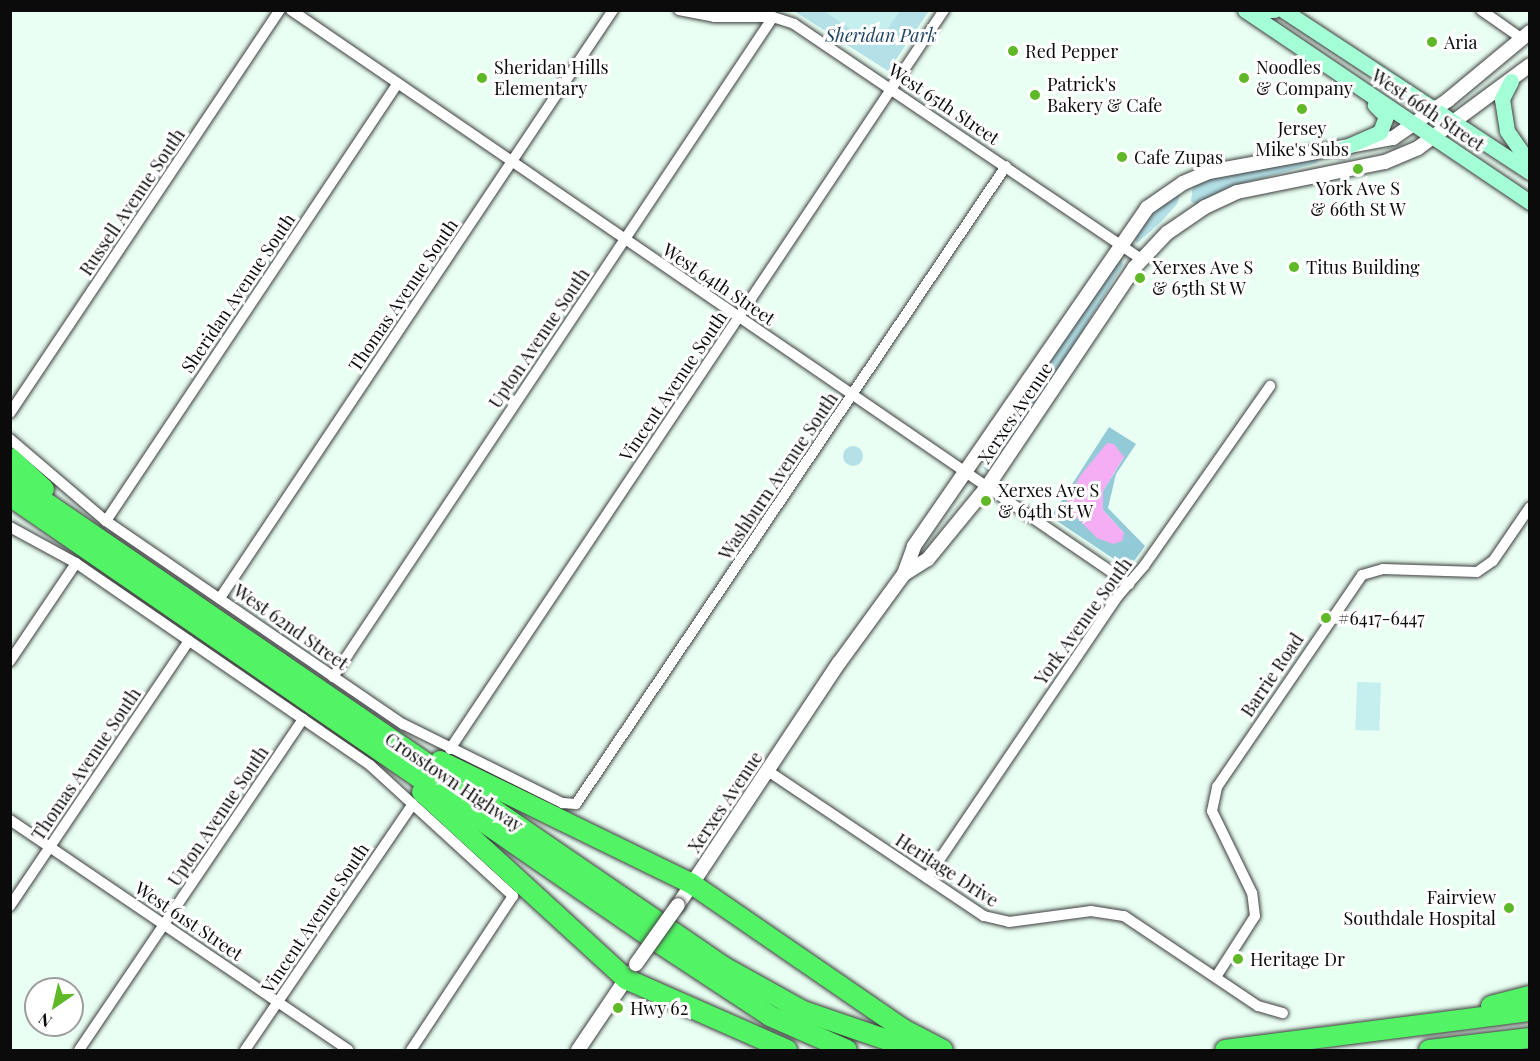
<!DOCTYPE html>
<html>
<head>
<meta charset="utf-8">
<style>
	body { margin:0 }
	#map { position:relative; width:1540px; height:1061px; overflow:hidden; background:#e9fff3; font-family:"Playfair Display",serif }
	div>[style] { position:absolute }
	.green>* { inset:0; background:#b4e1e8 }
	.round { border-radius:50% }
	.forest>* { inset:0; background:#93cad8 }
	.pitch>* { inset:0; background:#c5efef; transform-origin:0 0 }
	.water>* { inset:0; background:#f5aef3 }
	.roads { filter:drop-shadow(0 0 2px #3e3e3e) drop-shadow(0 0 2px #3e3e3e) }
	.minor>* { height:10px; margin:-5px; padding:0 5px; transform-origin:5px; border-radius:5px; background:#fff }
	.tertiary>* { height:14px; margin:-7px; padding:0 7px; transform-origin:7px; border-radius:7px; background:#fff }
	.secondary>* { height:15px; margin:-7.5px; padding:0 7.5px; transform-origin:7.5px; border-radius:7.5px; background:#a4fed5 }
	.motorway>* { height:20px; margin:-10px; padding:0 10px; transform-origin:10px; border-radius:10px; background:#52f364 }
	.bridges { filter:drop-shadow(0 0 2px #3e3e3e) drop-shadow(0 0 2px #3e3e3e) }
	.tertiary-bridge>* { height:14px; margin:-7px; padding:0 7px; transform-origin:7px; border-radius:7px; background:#fff }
	.dots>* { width:16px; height:16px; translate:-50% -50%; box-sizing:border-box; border:3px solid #fff; border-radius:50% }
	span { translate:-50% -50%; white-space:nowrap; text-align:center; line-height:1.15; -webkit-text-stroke:6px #fff; paint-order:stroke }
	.park-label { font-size:18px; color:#1d4261; font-style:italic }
	.poi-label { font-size:18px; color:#0b0b0b }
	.left { translate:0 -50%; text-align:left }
	.right { translate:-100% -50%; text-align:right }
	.street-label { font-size:18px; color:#0b0b0b }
	.frame { position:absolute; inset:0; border:12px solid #0b0b0b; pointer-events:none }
	.north { position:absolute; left:24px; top:977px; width:60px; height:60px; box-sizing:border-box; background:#fff; border:2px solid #9d9d9d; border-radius:50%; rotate:214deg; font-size:16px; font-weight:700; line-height:24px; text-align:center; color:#0b0b0b }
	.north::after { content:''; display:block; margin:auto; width:21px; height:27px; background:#5fb825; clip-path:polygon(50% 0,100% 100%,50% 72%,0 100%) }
</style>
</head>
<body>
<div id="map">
	<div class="green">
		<div style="clip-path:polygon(794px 11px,929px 11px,888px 71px)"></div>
		<div style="clip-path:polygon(1317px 158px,1318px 163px,1241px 184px,1196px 205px,1191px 201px,1193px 185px,1210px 178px)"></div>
		<div style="clip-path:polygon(1182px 189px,1177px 204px,1161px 222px,1137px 243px,1134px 239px,1141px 224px)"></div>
		<div style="clip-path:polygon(1121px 257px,1123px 265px,1044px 393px,988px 472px,983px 468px,995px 448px,1074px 322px)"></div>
		<div class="round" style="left:843px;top:446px;width:20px;height:20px"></div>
	</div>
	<div class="forest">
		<div style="clip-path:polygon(evenodd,1109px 427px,1136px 444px,1116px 474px,1108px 508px,1145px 546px,1131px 565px,1117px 561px,1051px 517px,1109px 427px,1124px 457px,1103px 491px,1103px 510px,1124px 533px,1067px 509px,1067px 500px,1081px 476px,1124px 457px)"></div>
	</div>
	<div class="pitch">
		<div style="clip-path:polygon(824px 11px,900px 11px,879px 41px,869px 42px)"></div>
		<div style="left:1357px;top:682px;width:24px;height:48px;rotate:2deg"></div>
	</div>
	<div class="water">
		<div style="clip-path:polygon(1107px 443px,1114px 444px,1124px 457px,1103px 491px,1103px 510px,1124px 533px,1122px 541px,1113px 544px,1097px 538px,1067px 508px,1067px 499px,1080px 476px)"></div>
	</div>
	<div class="roads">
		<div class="minor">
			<div style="left:291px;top:10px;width:1016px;rotate:34.41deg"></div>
			<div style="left:679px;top:10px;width:36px;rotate:11deg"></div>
			<div style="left:714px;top:17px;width:59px"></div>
			<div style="left:773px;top:17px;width:22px;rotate:18deg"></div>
			<div style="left:794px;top:24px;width:419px;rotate:34.1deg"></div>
			<div style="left:1481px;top:10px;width:49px;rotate:35deg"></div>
			<div style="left:10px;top:413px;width:485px;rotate:-56.2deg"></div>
			<div style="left:10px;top:439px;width:126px;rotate:40.5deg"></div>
			<div style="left:106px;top:521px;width:360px;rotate:34.4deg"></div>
			<div style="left:403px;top:724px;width:178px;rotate:26.4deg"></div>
			<div style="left:562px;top:803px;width:14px;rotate:4deg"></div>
			<div style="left:576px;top:804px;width:769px;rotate:-56.02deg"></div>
			<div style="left:106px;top:521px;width:526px;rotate:-56.31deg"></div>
			<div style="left:10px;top:527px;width:75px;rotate:28.6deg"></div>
			<div style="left:76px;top:563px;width:357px;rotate:34.5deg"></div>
			<div style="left:370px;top:765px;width:194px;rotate:42.5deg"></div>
			<div style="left:513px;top:896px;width:185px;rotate:123.5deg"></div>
			<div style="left:220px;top:598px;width:707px;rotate:-56.24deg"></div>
			<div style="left:10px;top:661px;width:118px;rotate:-56deg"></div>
			<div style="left:333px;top:677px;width:793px;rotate:-56.31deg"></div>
			<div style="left:450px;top:749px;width:889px;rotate:-56.24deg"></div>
			<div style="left:768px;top:771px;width:260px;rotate:33.9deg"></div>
			<div style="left:984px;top:916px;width:26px;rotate:13deg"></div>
			<div style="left:1009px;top:922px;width:83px;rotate:-7.6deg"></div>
			<div style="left:1091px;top:911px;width:33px;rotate:9deg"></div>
			<div style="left:1124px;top:916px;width:161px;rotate:33.9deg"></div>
			<div style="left:1258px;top:1006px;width:26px;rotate:16deg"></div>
			<div style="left:10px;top:820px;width:409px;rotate:34.2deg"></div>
			<div style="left:927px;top:878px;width:341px;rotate:-55.9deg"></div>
			<div style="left:1118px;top:596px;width:40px;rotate:-49deg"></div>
			<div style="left:1144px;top:566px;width:220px;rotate:-55deg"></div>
			<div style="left:10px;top:906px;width:320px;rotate:-56deg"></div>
			<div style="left:1216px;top:977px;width:72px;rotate:-57.4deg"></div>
			<div style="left:1255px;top:916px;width:23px;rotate:-97deg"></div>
			<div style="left:1252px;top:893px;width:91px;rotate:-116deg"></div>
			<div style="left:1212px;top:811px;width:25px;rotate:-78deg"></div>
			<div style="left:1217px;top:787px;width:257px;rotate:-55.6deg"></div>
			<div style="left:1362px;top:575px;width:22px;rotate:-16deg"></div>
			<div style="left:1383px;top:569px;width:94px;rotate:1.8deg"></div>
			<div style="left:1477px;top:572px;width:19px;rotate:-35deg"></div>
			<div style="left:1493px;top:561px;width:65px;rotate:-55.6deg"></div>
			<div style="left:79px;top:1050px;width:400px;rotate:-55.9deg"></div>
			<div style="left:245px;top:1050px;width:298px;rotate:-55.7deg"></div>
		</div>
		<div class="tertiary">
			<div style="left:904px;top:574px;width:28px;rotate:-32deg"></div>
			<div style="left:928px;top:559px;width:93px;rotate:-50.7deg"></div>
			<div style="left:987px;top:487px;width:264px;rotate:-56.1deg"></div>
			<div style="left:1134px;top:268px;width:48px;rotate:-46.7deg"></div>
			<div style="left:1167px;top:233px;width:46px;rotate:-34.4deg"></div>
			<div style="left:1205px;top:207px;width:35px;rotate:-25deg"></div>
			<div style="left:1237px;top:192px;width:151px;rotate:-11.5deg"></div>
			<div style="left:1385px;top:162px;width:36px;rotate:-23deg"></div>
			<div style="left:1418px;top:148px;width:139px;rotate:-36.5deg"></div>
			<div style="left:678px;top:905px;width:291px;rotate:-56.4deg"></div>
			<div style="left:839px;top:663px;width:110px;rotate:-53.9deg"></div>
			<div style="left:904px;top:574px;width:30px;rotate:-70deg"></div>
			<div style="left:914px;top:546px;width:411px;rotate:-55.4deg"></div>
			<div style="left:1147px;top:208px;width:44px;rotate:-34.8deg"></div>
			<div style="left:1183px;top:183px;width:28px;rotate:-23deg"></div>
			<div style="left:1209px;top:172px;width:187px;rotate:-10.5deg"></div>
			<div style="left:1393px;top:138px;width:67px;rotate:-34.6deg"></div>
			<div style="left:1448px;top:100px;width:107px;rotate:-39.7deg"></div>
			<div style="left:578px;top:1050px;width:93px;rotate:-56deg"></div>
		</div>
		<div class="secondary">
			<div style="left:1245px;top:10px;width:344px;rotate:34deg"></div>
			<div style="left:1264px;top:10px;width:10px"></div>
			<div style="left:1283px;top:10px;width:295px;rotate:33.3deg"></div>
			<div style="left:1511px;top:81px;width:20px;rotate:117deg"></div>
			<div style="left:1502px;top:99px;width:32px;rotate:81deg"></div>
			<div style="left:1507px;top:131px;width:40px;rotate:55.1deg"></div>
			<div style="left:1341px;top:149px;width:43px;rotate:-23.6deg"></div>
			<div style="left:1380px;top:132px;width:17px;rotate:-69deg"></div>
			<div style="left:1386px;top:116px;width:16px;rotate:-135deg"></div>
		</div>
		<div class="motorway">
			<div style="left:10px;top:458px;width:46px;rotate:42.4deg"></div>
			<div style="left:10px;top:478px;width:865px;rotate:34.41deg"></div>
			<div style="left:724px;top:967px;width:90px;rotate:29.1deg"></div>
			<div style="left:803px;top:1011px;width:120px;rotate:19deg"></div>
			<div style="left:10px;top:496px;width:784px;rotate:34.56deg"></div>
			<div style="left:656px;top:941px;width:136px;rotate:33.3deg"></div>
			<div style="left:770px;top:1016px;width:84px;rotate:23.8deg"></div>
			<div style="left:440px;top:761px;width:280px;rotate:26deg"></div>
			<div style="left:692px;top:884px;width:256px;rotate:34.5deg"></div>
			<div style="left:903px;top:1029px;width:45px;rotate:27.7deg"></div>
			<div style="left:422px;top:792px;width:277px;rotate:42.5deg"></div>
			<div style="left:626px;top:979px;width:176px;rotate:23.8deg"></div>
			<div style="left:1491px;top:1006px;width:40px;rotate:-14.4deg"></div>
			<div style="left:1225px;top:1050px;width:307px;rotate:-7.3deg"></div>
			<div style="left:1429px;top:1050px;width:102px;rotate:-6.8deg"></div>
		</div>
	</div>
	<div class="bridges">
		<div class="tertiary-bridge">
			<div style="left:636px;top:964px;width:72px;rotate:-54.6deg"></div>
		</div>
	</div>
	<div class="dots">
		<div style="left:1432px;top:42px;background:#5fb825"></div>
		<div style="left:1013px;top:51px;background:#5fb825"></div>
		<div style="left:482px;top:78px;background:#5fb825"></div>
		<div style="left:1244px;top:78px;background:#5fb825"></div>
		<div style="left:1035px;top:95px;background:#5fb825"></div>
		<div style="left:1302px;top:109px;background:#5fb825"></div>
		<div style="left:1122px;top:157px;background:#5fb825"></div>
		<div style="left:1358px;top:169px;background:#5fb825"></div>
		<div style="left:1294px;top:267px;background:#5fb825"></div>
		<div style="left:1140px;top:278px;background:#5fb825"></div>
		<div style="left:986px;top:501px;background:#5fb825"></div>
		<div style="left:1326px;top:618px;background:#5fb825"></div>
		<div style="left:1509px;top:908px;background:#5fb825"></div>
		<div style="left:1238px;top:959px;background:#5fb825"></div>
		<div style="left:618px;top:1008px;background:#5fb825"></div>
	</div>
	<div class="park-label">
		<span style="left:881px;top:35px">Sheridan Park</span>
	</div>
	<div class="poi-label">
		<span class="left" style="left:1444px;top:42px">Aria</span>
		<span class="left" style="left:1025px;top:51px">Red Pepper</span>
		<span class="left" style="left:494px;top:78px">Sheridan Hills<br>Elementary</span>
		<span class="left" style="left:1256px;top:78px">Noodles<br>&amp; Company</span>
		<span class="left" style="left:1047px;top:95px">Patrick's<br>Bakery &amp; Cafe</span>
		<span style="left:1302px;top:139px">Jersey<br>Mike's Subs</span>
		<span class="left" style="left:1134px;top:157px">Cafe Zupas</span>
		<span style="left:1358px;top:199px">York Ave S<br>&amp; 66th St W</span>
		<span class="left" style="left:1306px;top:267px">Titus Building</span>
		<span class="left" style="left:1152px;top:278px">Xerxes Ave S<br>&amp; 65th St W</span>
		<span class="left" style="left:998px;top:501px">Xerxes Ave S<br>&amp; 64th St W</span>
		<span class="left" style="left:1338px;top:618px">#6417-6447</span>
		<span class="right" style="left:1496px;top:908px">Fairview<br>Southdale Hospital</span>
		<span class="left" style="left:1250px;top:959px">Heritage Dr</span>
		<span class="left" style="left:630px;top:1008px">Hwy 62</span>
	</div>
	<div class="street-label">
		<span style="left:944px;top:104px;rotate:34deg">West 65th Street</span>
		<span style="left:1428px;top:110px;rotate:34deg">West 66th Street</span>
		<span style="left:132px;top:202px;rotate:-56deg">Russell Avenue South</span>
		<span style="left:719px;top:284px;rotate:34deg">West 64th Street</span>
		<span style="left:238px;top:293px;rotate:-56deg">Sheridan Avenue South</span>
		<span style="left:403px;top:295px;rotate:-56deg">Thomas Avenue South</span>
		<span style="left:539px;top:338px;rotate:-56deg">Upton Avenue South</span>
		<span style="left:673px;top:386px;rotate:-56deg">Vincent Avenue South</span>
		<span style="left:1015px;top:413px;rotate:-56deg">Xerxes Avenue</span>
		<span style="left:778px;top:476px;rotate:-56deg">Washburn Avenue South</span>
		<span style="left:1083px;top:621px;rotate:-54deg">York Avenue South</span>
		<span style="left:291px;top:627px;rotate:35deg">West 62nd Street</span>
		<span style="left:1272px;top:675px;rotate:-56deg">Barrie Road</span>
		<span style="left:86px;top:764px;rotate:-56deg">Thomas Avenue South</span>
		<span style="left:454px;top:782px;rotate:34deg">Crosstown Highway</span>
		<span style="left:725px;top:802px;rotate:-56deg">Xerxes Avenue</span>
		<span style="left:218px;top:816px;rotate:-56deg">Upton Avenue South</span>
		<span style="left:947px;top:870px;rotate:33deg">Heritage Drive</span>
		<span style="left:315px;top:918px;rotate:-56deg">Vincent Avenue South</span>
		<span style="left:189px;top:921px;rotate:34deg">West 61st Street</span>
	</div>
	<div class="frame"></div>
	<div class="north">N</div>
</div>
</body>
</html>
